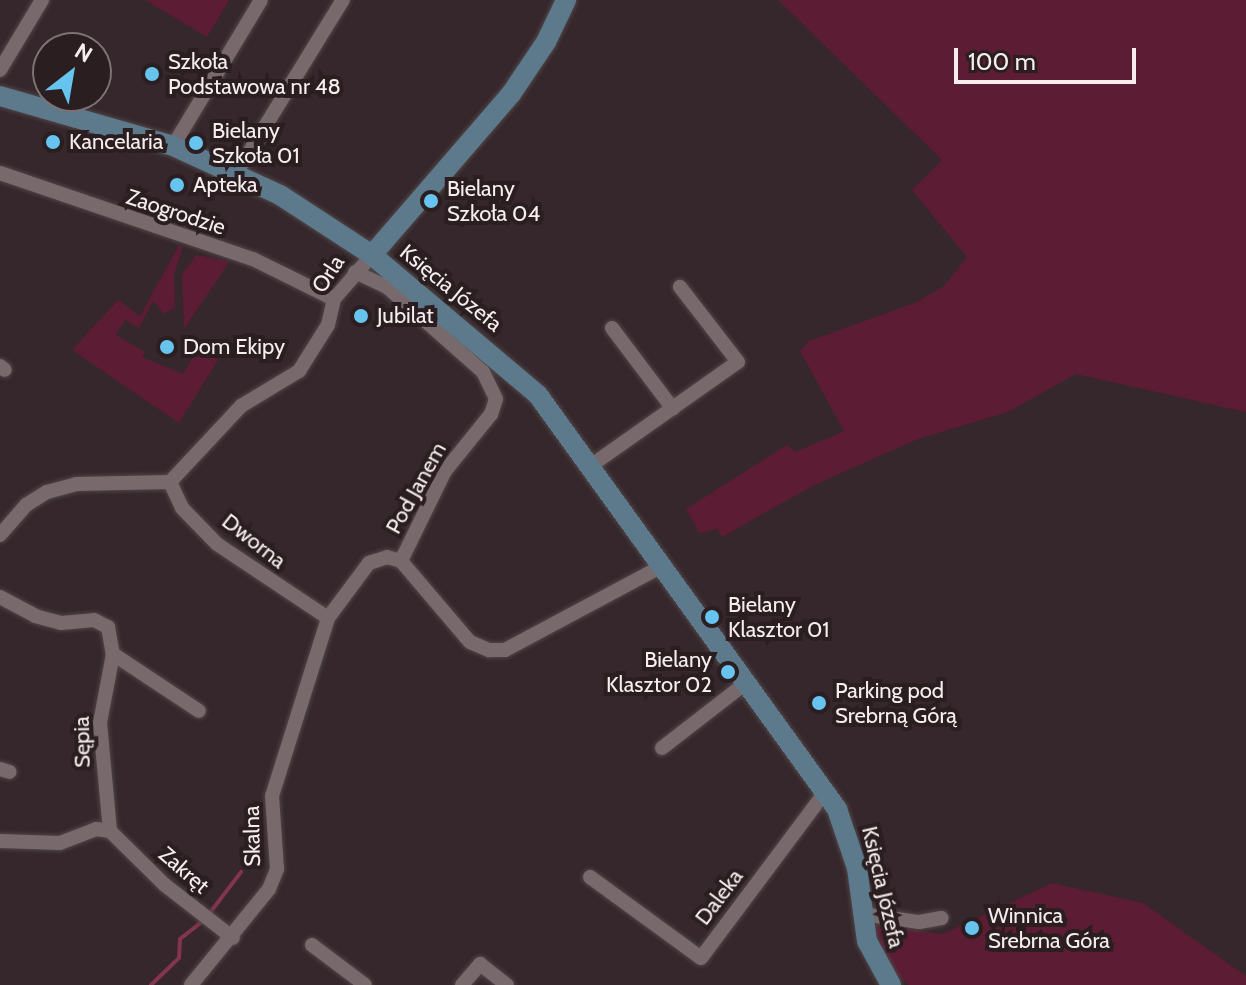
<!DOCTYPE html>
<html>
<head>
<meta charset="utf-8">
<style>
	body { margin:0 }
	#map { position:relative; width:1246px; height:985px; overflow:hidden; background:#35272b; font-family:Cabin,sans-serif }
	div>[style] { position:absolute }
	.green>* { inset:0; background:#5c1c33 }
	.stream>* { height:4px; margin:-2px; padding:0 2px; transform-origin:2px; border-radius:2px; background:#83344f }
	.roads { filter:drop-shadow(0 0 2px #504548) drop-shadow(0 0 2px #504548) }
	.street>* { height:14px; margin:-7px; padding:0 7px; transform-origin:7px; border-radius:7px; background:#78696c }
	.secondary>* { height:20px; margin:-10px; padding:0 10px; transform-origin:10px; border-radius:10px; background:#5c7a8b }
	.dots>* { width:22px; height:22px; translate:-50% -50%; box-sizing:border-box; border:4px solid #2a1e21; border-radius:50% }
	span { translate:-50% -50%; white-space:nowrap; text-align:center; line-height:1.15; -webkit-text-stroke:8px #2a1e21; paint-order:stroke }
	.poi-label { font-size:22px; color:#f6edef }
	.left { translate:0 -50%; text-align:left }
	.right { translate:-100% -50%; text-align:right }
	.street-label { font-size:22px; color:#f6edef }
	.north { position:absolute; left:32px; top:32px; width:80px; height:80px; box-sizing:border-box; background:#2a1e21; border:2px solid #7c7173; border-radius:50%; rotate:31deg; font-size:22px; font-weight:700; line-height:32px; text-align:center; color:#f6edef }
	.north::after { content:''; display:block; margin:auto; width:28px; height:36px; background:#66c4ef; clip-path:polygon(50% 0,100% 100%,50% 72%,0 100%) }
	.scale { position:absolute; left:954px; top:48px; width:182px; height:36px; box-sizing:border-box; border:4px solid #f6edef; border-top:0; padding-left:10px; font-size:24px; line-height:28px; white-space:nowrap; color:#f6edef; -webkit-text-stroke:6px #2a1e21; paint-order:stroke }
</style>
</head>
<body>
<div id="map">
	<div class="green">
		<div style="clip-path:polygon(145px 0,229px 0,207px 37px)"></div>
		<div style="clip-path:polygon(778px 0,1246px 0,1246px 412px,1076px 374px,1008px 412px,918px 439px,814px 485px,722px 537px,717px 529px,699px 533px,686px 509px,787px 445px,795px 452px,844px 431px,800px 351px,809px 341px,917px 302px,944px 286px,967px 257px,912px 190px,942px 160px)"></div>
		<div style="clip-path:polygon(179px 245px,183px 246px,174px 275px,175px 307px,164px 314px,153px 301px,139px 328px,125px 320px,116px 335px,145px 352px,142px 357px,183px 374px,199px 347px,218px 360px,179px 423px,72px 350px,118px 300px,140px 316px)"></div>
		<div style="clip-path:polygon(196px 255px,230px 261px,184px 329px,182px 275px)"></div>
		<div style="clip-path:polygon(1052px 883px,1143px 903px,1246px 976px,1246px 985px,909px 985px,889px 967px,873px 925px,943px 934px)"></div>
	</div>
	<div class="stream">
		<div style="left:209px;top:914px;width:53px;rotate:-52.7deg"></div>
		<div style="left:151px;top:985px;width:39px;rotate:-44deg"></div>
		<div style="left:179px;top:958px;width:19px;rotate:-87deg"></div>
		<div style="left:180px;top:939px;width:29px;rotate:-38deg"></div>
	</div>
	<div class="roads">
		<div class="street">
			<div style="left:0;top:70px;width:82px;rotate:-59deg"></div>
			<div style="left:173px;top:146px;width:170px;rotate:-58.9deg"></div>
			<div style="left:237px;top:172px;width:202px;rotate:-58.4deg"></div>
			<div style="left:0;top:173px;width:267px;rotate:18.8deg"></div>
			<div style="left:253px;top:259px;width:90px;rotate:26.3deg"></div>
			<div style="left:355px;top:272px;width:35px;rotate:25deg"></div>
			<div style="left:387px;top:287px;width:128px;rotate:41.5deg"></div>
			<div style="left:483px;top:372px;width:30px;rotate:64deg"></div>
			<div style="left:496px;top:399px;width:16px;rotate:108deg"></div>
			<div style="left:491px;top:414px;width:73px;rotate:128.9deg"></div>
			<div style="left:445px;top:471px;width:100px;rotate:116.1deg"></div>
			<div style="left:612px;top:328px;width:101px;rotate:53deg"></div>
			<div style="left:0;top:366px;width:6px;rotate:39deg"></div>
			<div style="left:589px;top:467px;width:182px;rotate:-35.2deg"></div>
			<div style="left:738px;top:362px;width:95px;rotate:-127.7deg"></div>
			<div style="left:170px;top:482px;width:29px;rotate:65deg"></div>
			<div style="left:182px;top:508px;width:50px;rotate:45.8deg"></div>
			<div style="left:217px;top:544px;width:133px;rotate:33.7deg"></div>
			<div style="left:0;top:535px;width:40px;rotate:-49deg"></div>
			<div style="left:26px;top:505px;width:25px;rotate:-32deg"></div>
			<div style="left:47px;top:492px;width:30px;rotate:-15deg"></div>
			<div style="left:76px;top:484px;width:94px;rotate:-1.2deg"></div>
			<div style="left:170px;top:482px;width:104px;rotate:-46.9deg"></div>
			<div style="left:241px;top:406px;width:68px;rotate:-31.1deg"></div>
			<div style="left:299px;top:371px;width:54px;rotate:-57.8deg"></div>
			<div style="left:328px;top:325px;width:27px;rotate:-77deg"></div>
			<div style="left:334px;top:299px;width:58px;rotate:-49.2deg"></div>
			<div style="left:0;top:597px;width:40px;rotate:28deg"></div>
			<div style="left:35px;top:616px;width:27px;rotate:15deg"></div>
			<div style="left:61px;top:623px;width:33px;rotate:-5deg"></div>
			<div style="left:94px;top:620px;width:16px;rotate:27deg"></div>
			<div style="left:108px;top:627px;width:27px;rotate:80deg"></div>
			<div style="left:113px;top:654px;width:70px;rotate:100.7deg"></div>
			<div style="left:100px;top:723px;width:108px;rotate:84.7deg"></div>
			<div style="left:113px;top:654px;width:103px;rotate:33.5deg"></div>
			<div style="left:662px;top:748px;width:108px;rotate:-37.8deg"></div>
			<div style="left:0;top:769px;width:10px;rotate:17deg"></div>
			<div style="left:110px;top:831px;width:77px;rotate:44.5deg"></div>
			<div style="left:165px;top:885px;width:86px;rotate:37.9deg"></div>
			<div style="left:0;top:841px;width:60px;rotate:1.9deg"></div>
			<div style="left:60px;top:843px;width:39px;rotate:-21deg"></div>
			<div style="left:96px;top:829px;width:14px;rotate:8deg"></div>
			<div style="left:590px;top:877px;width:137px;rotate:36.1deg"></div>
			<div style="left:701px;top:958px;width:209px;rotate:-53.2deg"></div>
			<div style="left:862px;top:914px;width:58px;rotate:8deg"></div>
			<div style="left:919px;top:922px;width:23px;rotate:-10deg"></div>
			<div style="left:312px;top:945px;width:66px;rotate:37deg"></div>
			<div style="left:191px;top:985px;width:124px;rotate:-50.9deg"></div>
			<div style="left:269px;top:889px;width:22px;rotate:-68deg"></div>
			<div style="left:277px;top:869px;width:73px;rotate:-93.9deg"></div>
			<div style="left:272px;top:796px;width:187px;rotate:-72.5deg"></div>
			<div style="left:328px;top:618px;width:69px;rotate:-53.3deg"></div>
			<div style="left:369px;top:563px;width:19px;rotate:-18deg"></div>
			<div style="left:387px;top:557px;width:15px;rotate:16deg"></div>
			<div style="left:401px;top:561px;width:106px;rotate:49.6deg"></div>
			<div style="left:470px;top:642px;width:21px;rotate:23deg"></div>
			<div style="left:489px;top:650px;width:16px"></div>
			<div style="left:505px;top:650px;width:178px;rotate:-28.1deg"></div>
			<div style="left:462px;top:985px;width:28px;rotate:-49deg"></div>
			<div style="left:480px;top:964px;width:34px;rotate:38deg"></div>
		</div>
		<div class="secondary">
			<div style="left:0;top:96px;width:180px;rotate:16.1deg"></div>
			<div style="left:173px;top:146px;width:118px;rotate:24.6deg"></div>
			<div style="left:280px;top:195px;width:110px;rotate:33.1deg"></div>
			<div style="left:372px;top:255px;width:217px;rotate:40.1deg"></div>
			<div style="left:538px;top:395px;width:511px;rotate:54.16deg"></div>
			<div style="left:837px;top:809px;width:62px;rotate:71.3deg"></div>
			<div style="left:857px;top:868px;width:74px;rotate:82.2deg"></div>
			<div style="left:867px;top:941px;width:50px;rotate:61.4deg"></div>
			<div style="left:372px;top:255px;width:213px;rotate:-49.2deg"></div>
			<div style="left:511px;top:94px;width:63px;rotate:-56.1deg"></div>
			<div style="left:546px;top:42px;width:47px;rotate:-64.5deg"></div>
		</div>
	</div>
	<div class="dots">
		<div style="left:152px;top:74px;background:#66c4ef"></div>
		<div style="left:53px;top:142px;background:#66c4ef"></div>
		<div style="left:196px;top:143px;background:#66c4ef"></div>
		<div style="left:177px;top:185px;background:#66c4ef"></div>
		<div style="left:431px;top:201px;background:#66c4ef"></div>
		<div style="left:361px;top:316px;background:#66c4ef"></div>
		<div style="left:167px;top:347px;background:#66c4ef"></div>
		<div style="left:712px;top:617px;background:#66c4ef"></div>
		<div style="left:728px;top:672px;background:#66c4ef"></div>
		<div style="left:819px;top:703px;background:#66c4ef"></div>
		<div style="left:972px;top:928px;background:#66c4ef"></div>
	</div>
	<div class="poi-label">
		<span class="left" style="left:168px;top:74px">Szkoła<br>Podstawowa nr 48</span>
		<span class="left" style="left:212px;top:143px">Bielany<br>Szkoła 01</span>
		<span class="left" style="left:69px;top:142px">Kancelaria</span>
		<span class="left" style="left:193px;top:185px">Apteka</span>
		<span class="left" style="left:447px;top:201px">Bielany<br>Szkoła 04</span>
		<span class="left" style="left:377px;top:316px">Jubilat</span>
		<span class="left" style="left:183px;top:347px">Dom Ekipy</span>
		<span class="left" style="left:728px;top:617px">Bielany<br>Klasztor 01</span>
		<span class="right" style="left:712px;top:672px">Bielany<br>Klasztor 02</span>
		<span class="left" style="left:835px;top:703px">Parking pod<br>Srebrną Górą</span>
		<span class="left" style="left:988px;top:928px">Winnica<br>Srebrna Góra</span>
	</div>
	<div class="street-label">
		<span style="left:176px;top:212px;rotate:18deg">Zaogrodzie</span>
		<span style="left:328px;top:274px;rotate:-57deg">Orla</span>
		<span style="left:451px;top:288px;rotate:39deg">Księcia Józefa</span>
		<span style="left:416px;top:488px;rotate:-61deg">Pod Janem</span>
		<span style="left:254px;top:541px;rotate:38deg">Dworna</span>
		<span style="left:82px;top:742px;rotate:-91deg">Sępia</span>
		<span style="left:252px;top:836px;rotate:-91deg">Skalna</span>
		<span style="left:184px;top:870px;rotate:41deg">Zakręt</span>
		<span style="left:883px;top:887px;rotate:77deg">Księcia Józefa</span>
		<span style="left:719px;top:897px;rotate:-53deg">Daleka</span>
	</div>
	<div class="north">N</div>
	<div class="scale">100 m</div>
</div>
</body>
</html>
